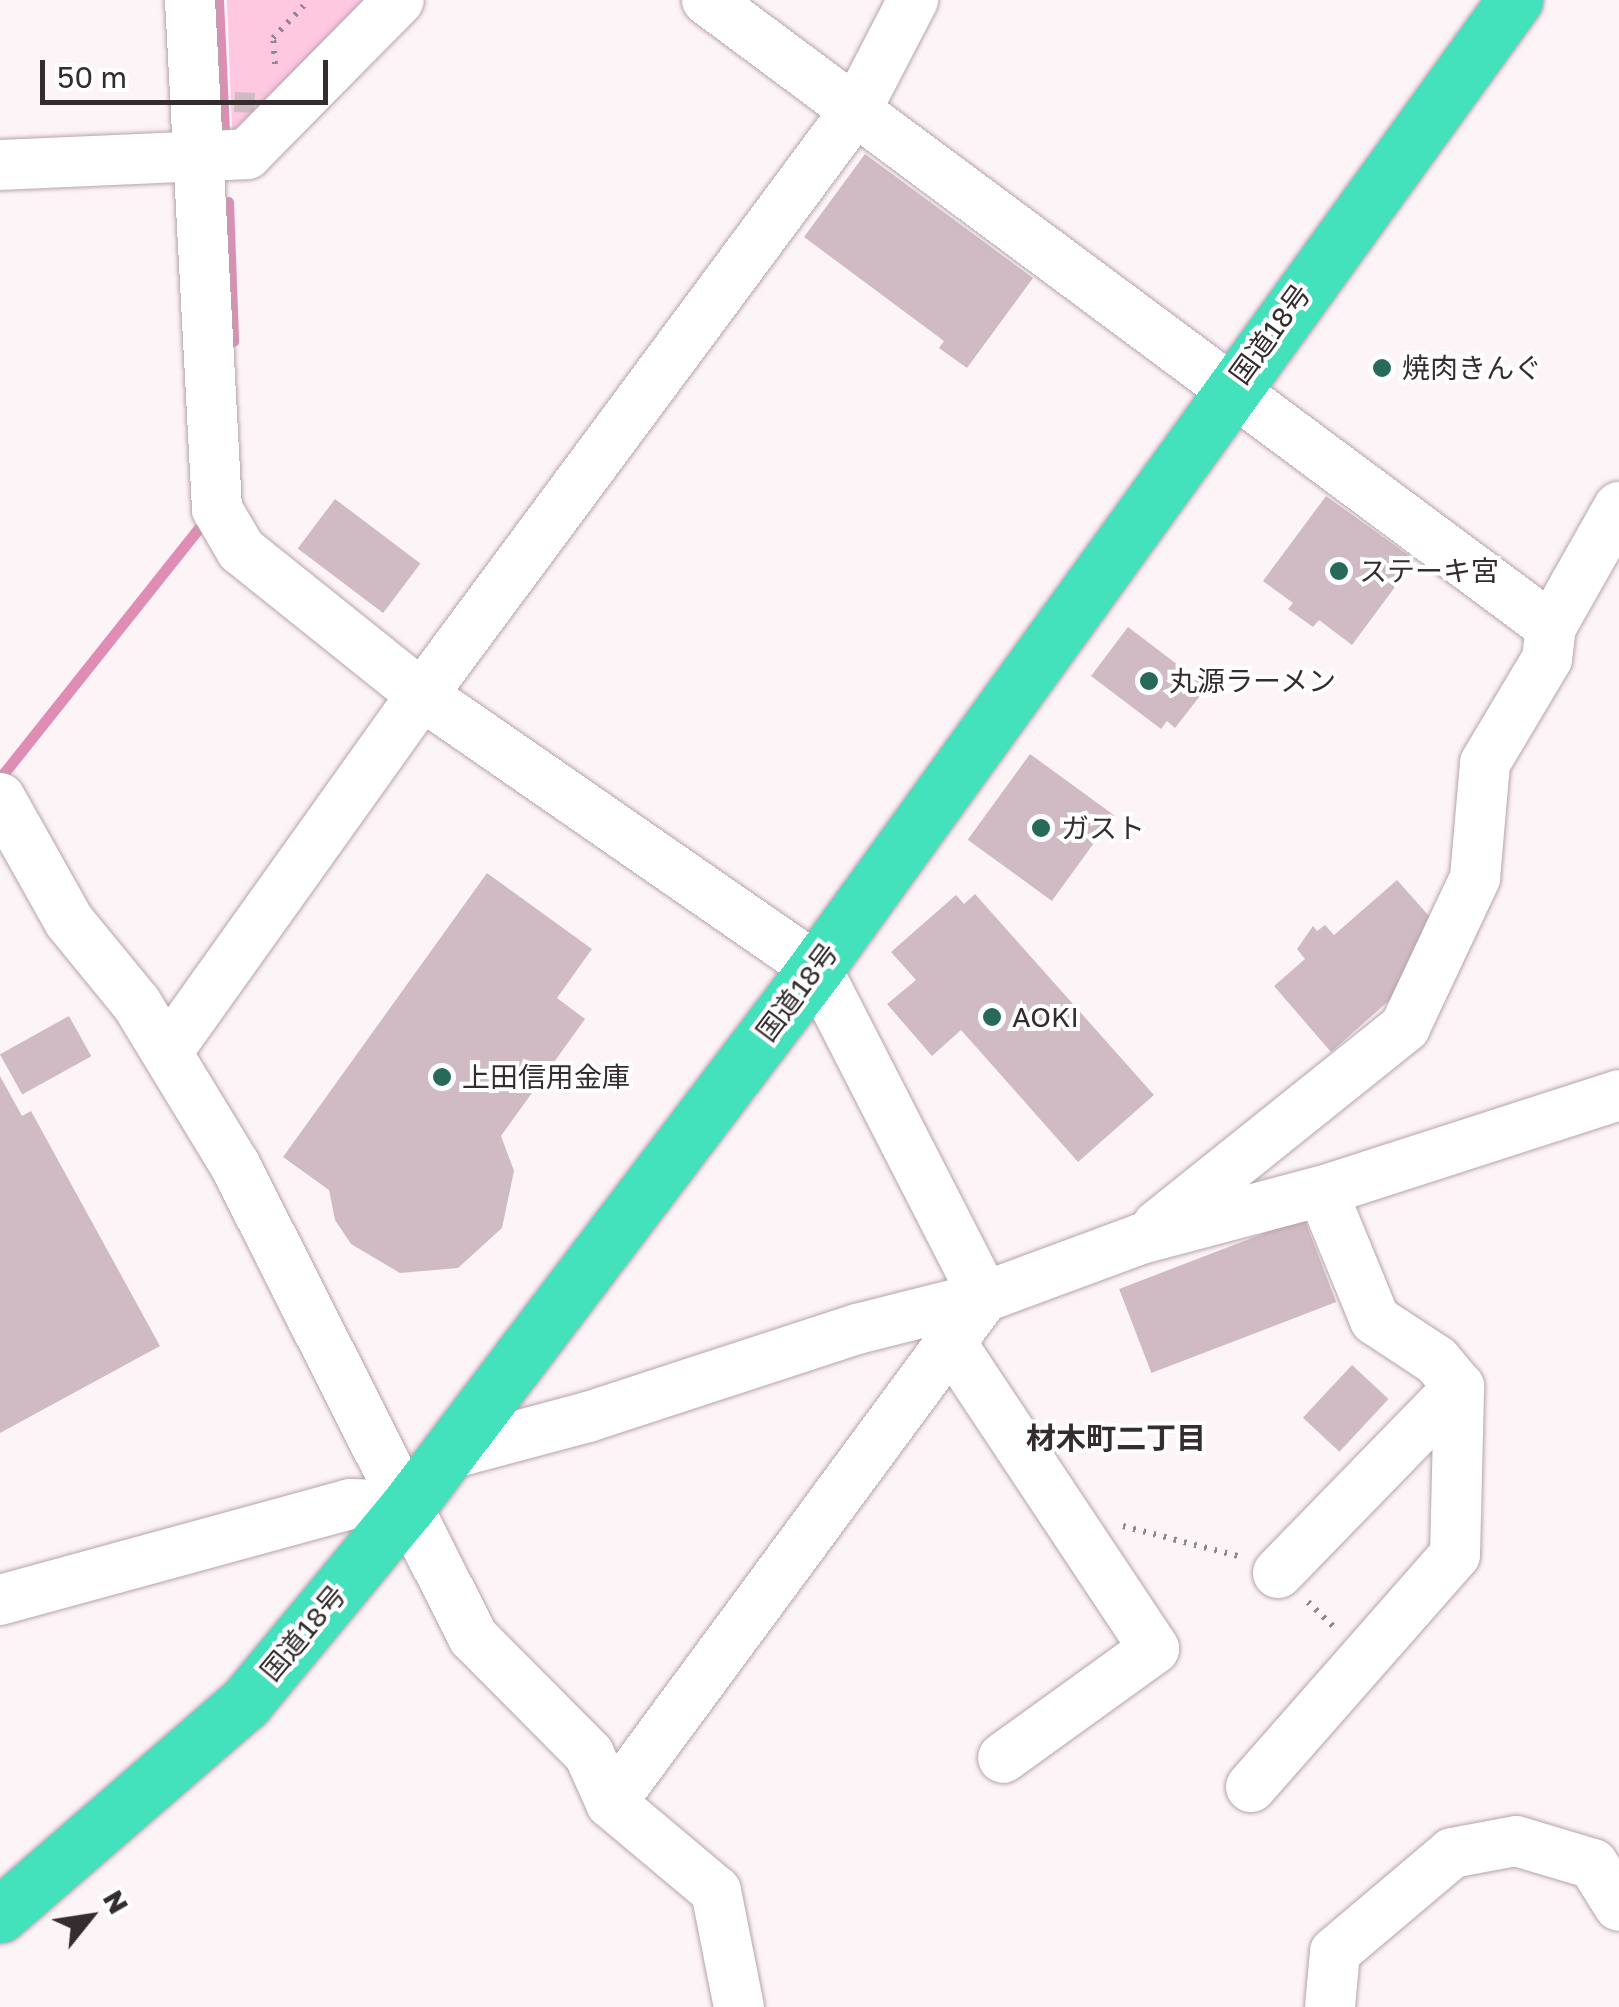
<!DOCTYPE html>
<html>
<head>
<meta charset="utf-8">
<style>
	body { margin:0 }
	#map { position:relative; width:1619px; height:2007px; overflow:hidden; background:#fdf4f8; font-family:"Golos Text","Noto Sans JP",sans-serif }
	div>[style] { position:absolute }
	.green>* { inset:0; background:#fdc8e0 }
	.stream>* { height:11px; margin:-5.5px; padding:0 5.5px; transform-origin:5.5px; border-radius:5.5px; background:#df8db4 }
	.building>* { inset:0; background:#d0bbc4; transform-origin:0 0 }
	.path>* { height:6px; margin-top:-3px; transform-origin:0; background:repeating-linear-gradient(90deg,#90888b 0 2.5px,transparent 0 10.5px) }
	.roads { filter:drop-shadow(0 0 2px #b7a3ac) drop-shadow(0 0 2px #b7a3ac) }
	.minor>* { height:50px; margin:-25px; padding:0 25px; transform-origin:25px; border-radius:25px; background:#fff }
	.highway>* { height:55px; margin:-27.5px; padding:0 27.5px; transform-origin:27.5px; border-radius:27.5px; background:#43e1bc }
	.dots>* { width:28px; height:28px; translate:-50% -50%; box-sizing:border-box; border:5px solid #fff; border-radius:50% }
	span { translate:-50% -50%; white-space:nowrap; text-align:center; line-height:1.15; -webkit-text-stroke:8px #fff; paint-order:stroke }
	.street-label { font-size:28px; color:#342c2f }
	.poi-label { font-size:28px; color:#342c2f }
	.left { translate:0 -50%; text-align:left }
	.neighbourhood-label { font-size:30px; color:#342c2f; font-weight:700 }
	.north { position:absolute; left:40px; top:1867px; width:100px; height:100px; -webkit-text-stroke:8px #fff; paint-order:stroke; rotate:60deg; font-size:28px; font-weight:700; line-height:40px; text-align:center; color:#342c2f }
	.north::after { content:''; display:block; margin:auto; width:35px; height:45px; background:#342c2f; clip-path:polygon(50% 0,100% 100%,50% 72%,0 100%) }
	.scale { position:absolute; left:40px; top:60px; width:288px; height:45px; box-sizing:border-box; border:5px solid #342c2f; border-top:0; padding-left:12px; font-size:30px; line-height:35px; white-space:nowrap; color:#342c2f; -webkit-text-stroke:8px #fff; paint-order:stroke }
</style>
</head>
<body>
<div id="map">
	<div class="green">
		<div style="clip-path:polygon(227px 0,382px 0,248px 140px,232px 130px)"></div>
	</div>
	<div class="stream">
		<div style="left:218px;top:0;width:133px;rotate:87.4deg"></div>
		<div style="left:228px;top:202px;width:139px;rotate:87.9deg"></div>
		<div style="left:0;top:778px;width:331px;rotate:-51.5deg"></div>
	</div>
	<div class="building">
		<div style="left:235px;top:92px;width:20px;height:20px;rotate:3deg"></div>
		<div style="clip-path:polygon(865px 154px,1033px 278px,967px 368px,939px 348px,944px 341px,804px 237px)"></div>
		<div style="clip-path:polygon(1326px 496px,1415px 560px,1352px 645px,1319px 620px,1313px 627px,1288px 609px,1293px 603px,1263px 581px)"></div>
		<div style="left:335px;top:499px;width:107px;height:62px;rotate:37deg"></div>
		<div style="clip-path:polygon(1128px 627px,1207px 687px,1175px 728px,1167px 721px,1161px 729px,1091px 676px)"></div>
		<div style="left:1030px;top:754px;width:104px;height:106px;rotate:36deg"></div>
		<div style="clip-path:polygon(487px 873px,592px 949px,557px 998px,585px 1019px,501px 1136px,514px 1171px,502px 1228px,458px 1268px,400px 1273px,351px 1244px,335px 1220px,329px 1190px,283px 1157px)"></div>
		<div style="clip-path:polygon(1397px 880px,1429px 916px,1392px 998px,1331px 1052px,1274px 986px,1305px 959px,1297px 949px,1313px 926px,1317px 931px,1325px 925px,1334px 935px)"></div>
		<div style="clip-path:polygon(975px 894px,1154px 1095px,1078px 1162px,961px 1030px,932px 1056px,887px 1004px,916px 980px,891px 952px,956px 895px,964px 904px)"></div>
		<div style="left:69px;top:1016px;width:46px;height:79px;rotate:61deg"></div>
		<div style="clip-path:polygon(0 1076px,22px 1116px,31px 1111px,160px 1346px,0 1433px)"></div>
		<div style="left:1304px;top:1218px;width:90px;height:198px;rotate:69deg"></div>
		<div style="left:1352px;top:1365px;width:50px;height:72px;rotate:43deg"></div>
	</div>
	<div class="path">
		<div style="left:275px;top:64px;width:26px;rotate:-94deg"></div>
		<div style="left:273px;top:38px;width:52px;rotate:-46.5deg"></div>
		<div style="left:1123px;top:1526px;width:122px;rotate:14.7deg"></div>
		<div style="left:1308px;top:1602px;width:37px;rotate:44deg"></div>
	</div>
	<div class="roads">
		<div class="minor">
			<div style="left:190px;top:0;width:510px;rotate:86.96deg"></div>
			<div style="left:217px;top:509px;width:48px;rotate:59.7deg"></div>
			<div style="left:241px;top:550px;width:232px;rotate:38.7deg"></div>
			<div style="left:422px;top:695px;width:479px;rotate:34.7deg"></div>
			<div style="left:816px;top:968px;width:369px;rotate:62.9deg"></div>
			<div style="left:707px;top:0;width:1051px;rotate:36.61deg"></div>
			<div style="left:0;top:165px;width:247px;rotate:-2.5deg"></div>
			<div style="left:247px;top:154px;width:216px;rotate:-45.4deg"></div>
			<div style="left:0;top:798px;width:141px;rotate:60.7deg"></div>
			<div style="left:69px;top:921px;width:107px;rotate:50.7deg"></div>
			<div style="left:137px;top:1004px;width:188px;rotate:58.7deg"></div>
			<div style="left:235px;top:1165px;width:529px;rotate:63.24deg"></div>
			<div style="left:473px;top:1637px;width:165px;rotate:45.2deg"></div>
			<div style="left:589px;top:1754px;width:54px;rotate:65.8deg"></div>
			<div style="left:611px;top:1803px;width:137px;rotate:40deg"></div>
			<div style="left:716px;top:1891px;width:118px;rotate:78.8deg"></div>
			<div style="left:167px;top:1052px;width:439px;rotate:-54.5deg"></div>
			<div style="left:422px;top:695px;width:731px;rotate:-53.46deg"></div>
			<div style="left:857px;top:108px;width:122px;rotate:-62.6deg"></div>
			<div style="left:1157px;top:1226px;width:318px;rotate:-38.7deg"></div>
			<div style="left:1405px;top:1027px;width:165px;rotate:-64.8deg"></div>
			<div style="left:1475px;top:878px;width:115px;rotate:-85deg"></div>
			<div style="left:1485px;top:763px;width:121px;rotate:-59.2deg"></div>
			<div style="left:1547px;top:659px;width:32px;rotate:-83deg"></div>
			<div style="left:1551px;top:627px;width:138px;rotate:-60.5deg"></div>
			<div style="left:951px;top:1343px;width:367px;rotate:56.4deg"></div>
			<div style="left:1154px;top:1649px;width:186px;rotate:144.2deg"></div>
			<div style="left:446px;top:1455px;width:147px;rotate:-15deg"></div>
			<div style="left:588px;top:1417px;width:283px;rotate:-18.1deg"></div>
			<div style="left:857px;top:1329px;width:131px;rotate:-14.1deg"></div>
			<div style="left:984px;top:1297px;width:167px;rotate:-20.3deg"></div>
			<div style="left:1141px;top:1239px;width:187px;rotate:-14.9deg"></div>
			<div style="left:1322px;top:1191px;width:312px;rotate:-17.9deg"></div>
			<div style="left:1278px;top:1573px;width:260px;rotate:-45.8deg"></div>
			<div style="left:1459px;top:1387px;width:35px;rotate:-130deg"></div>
			<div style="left:1436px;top:1360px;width:73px;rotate:-146.7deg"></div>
			<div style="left:1375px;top:1320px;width:139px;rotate:-112.3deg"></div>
			<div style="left:0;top:1600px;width:363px;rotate:-15.3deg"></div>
			<div style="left:350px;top:1504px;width:58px;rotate:2deg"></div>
			<div style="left:1251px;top:1787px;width:309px;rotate:-48.7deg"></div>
			<div style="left:1455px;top:1555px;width:168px;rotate:-88.6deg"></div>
			<div style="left:611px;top:1803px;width:629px;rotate:-53.6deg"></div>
			<div style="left:1330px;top:2007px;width:55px;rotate:-84.8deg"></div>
			<div style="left:1335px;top:1952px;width:153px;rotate:-40.2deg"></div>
			<div style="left:1452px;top:1853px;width:65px;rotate:-10.6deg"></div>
			<div style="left:1516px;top:1841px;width:80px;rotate:16.6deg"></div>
			<div style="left:1593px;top:1864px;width:49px;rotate:58.2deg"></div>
		</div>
		<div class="highway">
			<div style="left:0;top:1915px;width:324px;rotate:-40.9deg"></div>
			<div style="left:245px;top:1703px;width:256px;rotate:-50.4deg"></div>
			<div style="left:408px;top:1506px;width:675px;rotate:-52.82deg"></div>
			<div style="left:816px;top:968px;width:1194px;rotate:-54.17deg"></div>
		</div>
	</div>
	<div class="dots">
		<div style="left:1382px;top:368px;background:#286a59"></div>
		<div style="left:1339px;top:571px;background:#286a59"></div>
		<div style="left:1149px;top:681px;background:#286a59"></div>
		<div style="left:1041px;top:828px;background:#286a59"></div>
		<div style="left:992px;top:1017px;background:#286a59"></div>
		<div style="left:442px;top:1077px;background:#286a59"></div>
	</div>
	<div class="street-label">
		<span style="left:1270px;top:334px;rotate:-54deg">国道18号</span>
		<span style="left:797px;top:992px;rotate:-53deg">国道18号</span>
		<span style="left:303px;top:1633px;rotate:-50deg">国道18号</span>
	</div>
	<div class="poi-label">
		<span class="left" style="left:1402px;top:368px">焼肉きんぐ</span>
		<span class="left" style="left:1359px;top:571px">ステーキ宮</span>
		<span class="left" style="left:1169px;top:681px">丸源ラーメン</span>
		<span class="left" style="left:1061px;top:828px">ガスト</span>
		<span class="left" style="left:1012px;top:1017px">AOKI</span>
		<span class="left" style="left:462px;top:1077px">上田信用金庫</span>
	</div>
	<div class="neighbourhood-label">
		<span style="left:1116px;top:1438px">材木町二丁目</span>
	</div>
	<div class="north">N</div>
	<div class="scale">50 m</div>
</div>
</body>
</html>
